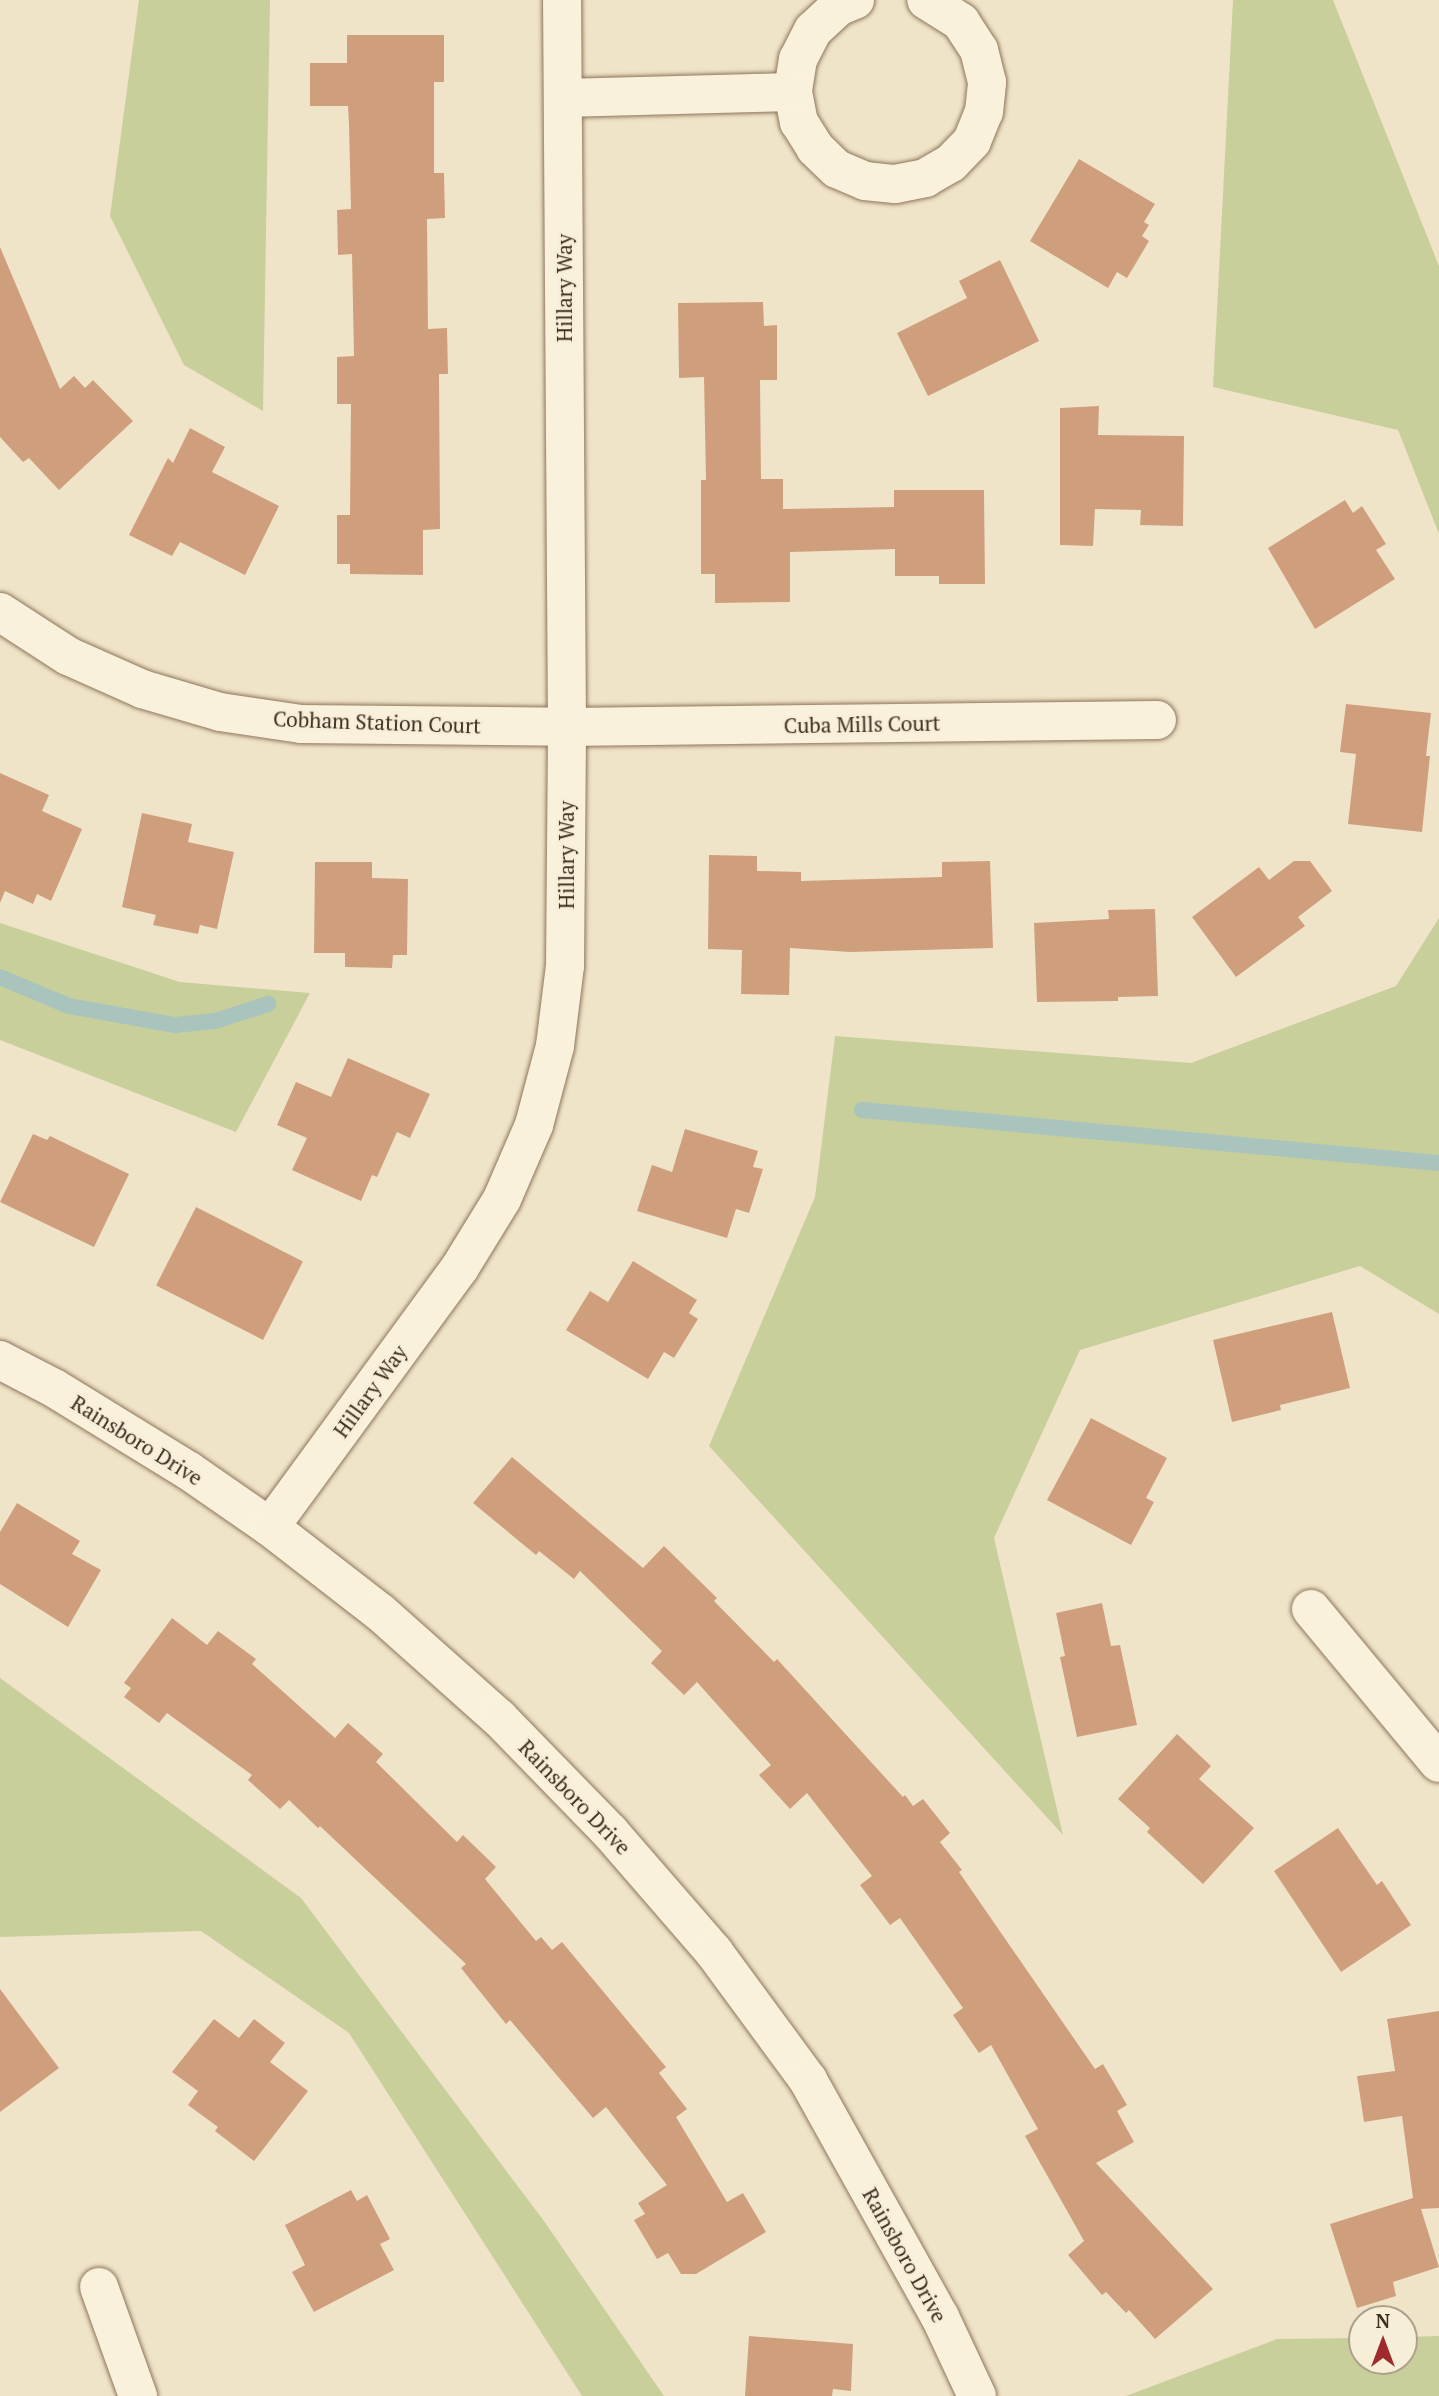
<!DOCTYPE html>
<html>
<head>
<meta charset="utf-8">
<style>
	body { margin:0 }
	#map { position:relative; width:1439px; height:2396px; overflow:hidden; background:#f0e4c8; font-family:"PT Serif",serif }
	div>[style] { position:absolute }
	.green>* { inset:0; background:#c9cf9b }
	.stream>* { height:16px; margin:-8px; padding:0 8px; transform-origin:8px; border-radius:8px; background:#a9c4bc }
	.building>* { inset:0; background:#cf9f7d; transform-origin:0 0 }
	.roads { filter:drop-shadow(0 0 2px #8d765c) drop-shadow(0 0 2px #8d765c) }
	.minor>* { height:38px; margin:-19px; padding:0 19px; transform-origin:19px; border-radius:19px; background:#faf1dc }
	span { translate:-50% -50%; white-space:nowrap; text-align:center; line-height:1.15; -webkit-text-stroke:5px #f7eed8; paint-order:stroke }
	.street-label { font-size:21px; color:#3d2e20 }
	.north { position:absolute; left:1348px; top:2305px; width:70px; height:70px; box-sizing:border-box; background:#f7eed8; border:2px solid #ada18e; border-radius:50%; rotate:0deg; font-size:19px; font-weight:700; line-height:28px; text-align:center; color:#3d2e20 }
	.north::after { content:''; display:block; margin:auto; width:24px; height:32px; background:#9e2a2b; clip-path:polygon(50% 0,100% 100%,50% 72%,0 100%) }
</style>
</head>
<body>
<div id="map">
	<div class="green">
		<div style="clip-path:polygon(139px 0,270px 0,263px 411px,184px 365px,110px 216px)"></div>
		<div style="clip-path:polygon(1233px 0,1333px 0,1439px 266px,1439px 534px,1398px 430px,1213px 387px)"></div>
		<div style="clip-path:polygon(1439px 918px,1439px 1314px,1360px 1266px,1080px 1350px,994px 1538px,1063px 1835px,709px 1446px,815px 1197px,835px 1036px,1191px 1063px,1396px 986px)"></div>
		<div style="clip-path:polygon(0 923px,180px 982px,310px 993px,236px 1132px,0 1040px)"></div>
		<div style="clip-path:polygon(0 1678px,301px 1898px,544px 2221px,664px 2396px,582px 2396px,349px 2033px,201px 1931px,0 1937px)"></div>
		<div style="clip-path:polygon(1439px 2336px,1439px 2396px,1126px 2396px,1277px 2339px,1362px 2338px,1362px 2361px,1404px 2361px,1404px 2337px)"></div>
	</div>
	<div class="stream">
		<div style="left:0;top:977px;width:75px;rotate:22.8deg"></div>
		<div style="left:69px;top:1006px;width:108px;rotate:10.2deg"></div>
		<div style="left:175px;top:1025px;width:40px;rotate:-5.7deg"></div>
		<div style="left:215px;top:1021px;width:56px;rotate:-17.8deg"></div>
		<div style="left:862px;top:1110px;width:579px;rotate:5.25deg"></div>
	</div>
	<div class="building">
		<div style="clip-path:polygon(347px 35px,444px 35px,444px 82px,434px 82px,434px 173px,444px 173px,445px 218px,427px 219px,428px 329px,447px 328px,448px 374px,439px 374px,440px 529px,423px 530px,423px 575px,350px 574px,350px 564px,337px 564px,337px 515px,350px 515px,351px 404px,337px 404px,337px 357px,354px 356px,352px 254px,338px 255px,337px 210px,351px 209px,349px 125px,348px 106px,310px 106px,310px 63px,347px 63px)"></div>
		<div style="clip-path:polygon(1079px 159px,1155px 204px,1144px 222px,1149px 225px,1142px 236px,1149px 241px,1127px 278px,1117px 272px,1108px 288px,1030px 241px)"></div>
		<div style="clip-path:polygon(0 247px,60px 389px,74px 376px,85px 388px,93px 380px,133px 421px,59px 490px,29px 458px,23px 462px,0 437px)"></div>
		<div style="clip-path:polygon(1000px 260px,1039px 341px,928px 396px,897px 333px,967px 298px,959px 281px)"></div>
		<div style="clip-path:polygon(763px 302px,764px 326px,777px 325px,777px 380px,760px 380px,761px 479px,783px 479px,783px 509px,894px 507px,894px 490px,984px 490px,985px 584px,939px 584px,939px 576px,895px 576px,895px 549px,790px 552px,790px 602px,715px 603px,715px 574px,701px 574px,701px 480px,706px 480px,704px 377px,679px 378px,678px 303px)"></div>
		<div style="clip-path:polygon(1099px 406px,1098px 435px,1184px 436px,1183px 526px,1140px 525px,1141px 510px,1095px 509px,1093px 546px,1060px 545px,1060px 408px)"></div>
		<div style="clip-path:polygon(190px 428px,225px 447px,212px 472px,279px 506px,245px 575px,180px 542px,172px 556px,129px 535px,168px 458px,173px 463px)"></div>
		<div style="clip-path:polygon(1345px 500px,1353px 513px,1362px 506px,1386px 544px,1376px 550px,1395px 579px,1315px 629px,1268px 548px)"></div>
		<div style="clip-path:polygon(1346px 704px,1431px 713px,1426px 756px,1430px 756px,1422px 832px,1348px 824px,1356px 754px,1340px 752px)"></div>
		<div style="clip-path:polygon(0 773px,49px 795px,42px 811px,82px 829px,51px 901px,37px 894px,33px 904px,5px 891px,0 903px)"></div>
		<div style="clip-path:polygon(142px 813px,192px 824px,188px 842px,234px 852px,217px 929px,200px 925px,198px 934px,153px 925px,156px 915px,122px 907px)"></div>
		<div style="clip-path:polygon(709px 855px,757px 856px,757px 871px,801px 872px,801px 881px,942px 877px,942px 862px,990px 861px,993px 948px,850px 952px,790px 948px,789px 995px,741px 994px,742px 950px,708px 949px)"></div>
		<div style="clip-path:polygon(1294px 861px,1310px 861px,1332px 891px,1298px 917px,1305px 926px,1236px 977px,1192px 917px,1259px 867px,1269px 880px)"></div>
		<div style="clip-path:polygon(315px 862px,372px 862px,372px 878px,408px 879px,407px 955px,393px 955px,392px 968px,345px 967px,345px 953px,314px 953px)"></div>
		<div style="clip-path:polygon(1155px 909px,1158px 996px,1118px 997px,1118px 1001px,1037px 1002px,1034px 923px,1109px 919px,1108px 910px)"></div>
		<div style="clip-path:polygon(348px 1058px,430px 1094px,410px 1138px,397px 1132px,377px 1177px,372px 1175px,361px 1201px,292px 1170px,307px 1138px,277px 1125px,296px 1082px,331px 1097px)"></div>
		<div style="clip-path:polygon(685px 1129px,758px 1151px,753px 1167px,763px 1169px,749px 1213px,736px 1209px,727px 1238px,637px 1211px,652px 1165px,672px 1172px)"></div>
		<div style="clip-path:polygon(33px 1134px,47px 1140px,50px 1136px,129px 1174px,94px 1247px,0 1202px)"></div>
		<div style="left:196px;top:1207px;width:120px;height:88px;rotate:27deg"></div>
		<div style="clip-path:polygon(633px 1261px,697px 1300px,689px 1313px,698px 1319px,674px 1358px,664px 1352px,648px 1379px,566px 1330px,590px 1291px,608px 1302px)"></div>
		<div style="clip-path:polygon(1332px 1312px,1350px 1388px,1280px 1405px,1281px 1410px,1232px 1422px,1213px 1340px)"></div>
		<div style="clip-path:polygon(1091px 1418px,1167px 1458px,1146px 1498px,1154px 1502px,1131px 1545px,1047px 1500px)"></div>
		<div style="clip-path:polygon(512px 1457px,643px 1568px,664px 1546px,717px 1598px,714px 1601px,774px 1662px,777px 1659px,903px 1797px,905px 1795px,913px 1806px,923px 1799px,950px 1833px,940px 1842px,962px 1870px,959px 1872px,1095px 2069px,1103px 2064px,1127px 2105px,1117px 2111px,1134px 2142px,1096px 2163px,1213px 2289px,1155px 2339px,1129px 2310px,1126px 2313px,1106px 2292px,1102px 2295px,1068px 2255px,1084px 2241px,1025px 2136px,1038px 2129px,991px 2045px,979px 2053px,953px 2015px,963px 2008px,900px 1918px,890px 1925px,860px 1885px,872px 1876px,807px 1793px,790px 1809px,759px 1775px,771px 1765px,697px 1682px,684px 1695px,651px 1663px,662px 1651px,580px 1571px,574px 1579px,539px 1551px,536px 1555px,473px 1503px)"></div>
		<div style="clip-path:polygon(17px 1503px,80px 1541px,72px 1554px,101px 1570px,68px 1627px,0 1584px,0 1532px)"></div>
		<div style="clip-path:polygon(1102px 1603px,1111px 1646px,1120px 1645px,1137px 1725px,1077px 1737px,1060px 1657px,1065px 1656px,1056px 1613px)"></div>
		<div style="clip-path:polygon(172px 1618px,207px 1645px,218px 1631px,256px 1659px,252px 1664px,335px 1738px,348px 1723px,383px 1754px,376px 1762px,457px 1842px,463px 1835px,496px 1867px,485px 1879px,536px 1941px,541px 1937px,552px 1950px,562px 1942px,666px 2067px,659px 2073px,687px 2109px,676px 2117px,727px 2202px,743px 2193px,766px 2232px,696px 2274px,681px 2274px,668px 2253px,657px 2259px,634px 2220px,645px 2214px,638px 2203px,667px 2185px,606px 2107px,593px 2118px,510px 2020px,506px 2024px,461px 1968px,466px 1964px,320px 1826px,318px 1828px,289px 1800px,280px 1809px,248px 1780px,252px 1775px,167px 1713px,159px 1723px,124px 1697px,131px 1688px,124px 1683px)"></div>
		<div style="clip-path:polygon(1177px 1734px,1211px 1766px,1199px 1779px,1254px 1828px,1203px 1884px,1147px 1832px,1150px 1828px,1118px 1799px)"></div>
		<div style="clip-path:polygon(1338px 1828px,1377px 1885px,1382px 1881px,1411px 1925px,1341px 1972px,1274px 1871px)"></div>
		<div style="clip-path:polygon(0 1989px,59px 2068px,0 2112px)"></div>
		<div style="clip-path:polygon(1439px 2011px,1439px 2208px,1421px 2209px,1439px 2267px,1393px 2282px,1396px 2296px,1357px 2308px,1330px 2224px,1413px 2198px,1402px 2116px,1364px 2122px,1357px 2076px,1395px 2071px,1387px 2019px)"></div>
		<div style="clip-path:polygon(214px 2019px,239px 2038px,254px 2019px,285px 2043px,270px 2062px,308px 2091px,254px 2161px,215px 2131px,218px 2127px,188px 2105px,198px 2091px,172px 2072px)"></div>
		<div style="clip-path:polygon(351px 2190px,357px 2201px,367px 2195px,390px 2239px,380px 2244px,394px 2270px,314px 2312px,292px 2272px,305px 2265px,285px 2225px)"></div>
		<div style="clip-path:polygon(749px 2336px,853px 2344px,851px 2391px,833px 2389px,832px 2396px,745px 2396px)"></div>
	</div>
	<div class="roads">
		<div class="minor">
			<div style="left:855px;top:0;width:18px;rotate:158deg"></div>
			<div style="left:838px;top:7px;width:34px;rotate:137deg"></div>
			<div style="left:813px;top:30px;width:33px;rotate:117deg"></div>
			<div style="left:798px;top:59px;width:33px;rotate:99deg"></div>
			<div style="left:793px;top:92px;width:31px;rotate:79deg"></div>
			<div style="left:799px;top:122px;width:31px;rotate:58deg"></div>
			<div style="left:815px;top:148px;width:30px;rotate:44deg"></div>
			<div style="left:837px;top:169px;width:30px;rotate:23deg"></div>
			<div style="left:865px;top:181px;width:30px;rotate:6deg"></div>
			<div style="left:895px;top:184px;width:31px;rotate:-11deg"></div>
			<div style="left:925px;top:178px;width:30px;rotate:-30deg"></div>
			<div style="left:951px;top:163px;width:30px;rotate:-46deg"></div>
			<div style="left:972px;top:141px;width:31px;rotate:-68deg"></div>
			<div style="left:984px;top:112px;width:30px;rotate:-84deg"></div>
			<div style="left:987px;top:82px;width:33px;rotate:-104deg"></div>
			<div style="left:979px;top:50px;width:33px;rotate:-123deg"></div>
			<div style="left:961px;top:22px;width:41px;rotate:-147.8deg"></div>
			<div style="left:563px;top:98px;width:230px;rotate:-1.5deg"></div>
			<div style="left:0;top:612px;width:81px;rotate:32.9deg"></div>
			<div style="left:68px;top:656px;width:81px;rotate:24deg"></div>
			<div style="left:142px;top:689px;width:81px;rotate:16.4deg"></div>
			<div style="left:220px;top:712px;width:82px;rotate:8.4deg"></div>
			<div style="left:301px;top:724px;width:266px;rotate:0.6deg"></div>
			<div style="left:567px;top:727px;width:590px;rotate:-0.68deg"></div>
			<div style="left:0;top:1360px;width:61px;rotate:27.4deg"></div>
			<div style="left:54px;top:1388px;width:158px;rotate:31.6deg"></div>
			<div style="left:189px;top:1471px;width:98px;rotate:34.7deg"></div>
			<div style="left:270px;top:1527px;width:140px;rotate:37.8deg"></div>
			<div style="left:381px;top:1613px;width:158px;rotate:41.7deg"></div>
			<div style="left:499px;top:1718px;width:159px;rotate:45.8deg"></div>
			<div style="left:610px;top:1832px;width:159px;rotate:49.1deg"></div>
			<div style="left:714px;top:1952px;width:159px;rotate:53.7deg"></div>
			<div style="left:808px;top:2080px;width:271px;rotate:60.9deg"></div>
			<div style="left:940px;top:2317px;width:87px;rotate:64.9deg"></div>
			<div style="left:270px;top:1527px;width:320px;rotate:-53.8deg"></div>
			<div style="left:459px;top:1269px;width:82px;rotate:-58.4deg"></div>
			<div style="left:502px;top:1199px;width:81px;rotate:-66.6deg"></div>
			<div style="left:534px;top:1125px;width:82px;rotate:-75.1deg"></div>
			<div style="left:555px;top:1046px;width:81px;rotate:-82.9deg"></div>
			<div style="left:565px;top:966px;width:239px;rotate:-89.5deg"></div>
			<div style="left:567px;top:727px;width:727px;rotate:-90.39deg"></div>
			<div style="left:1311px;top:1609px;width:200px;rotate:50.3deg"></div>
			<div style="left:99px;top:2287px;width:116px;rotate:70.3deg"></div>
		</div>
	</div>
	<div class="street-label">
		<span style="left:564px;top:288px;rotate:-90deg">Hillary Way</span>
		<span style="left:377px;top:722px;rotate:2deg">Cobham Station Court</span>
		<span style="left:862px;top:724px;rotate:-1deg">Cuba Mills Court</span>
		<span style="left:566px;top:855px;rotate:-90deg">Hillary Way</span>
		<span style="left:370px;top:1391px;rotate:-54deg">Hillary Way</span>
		<span style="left:137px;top:1440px;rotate:32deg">Rainsboro Drive</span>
		<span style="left:575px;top:1797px;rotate:46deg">Rainsboro Drive</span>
		<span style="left:905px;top:2255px;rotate:61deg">Rainsboro Drive</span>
	</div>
	<div class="north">N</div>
</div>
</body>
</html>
